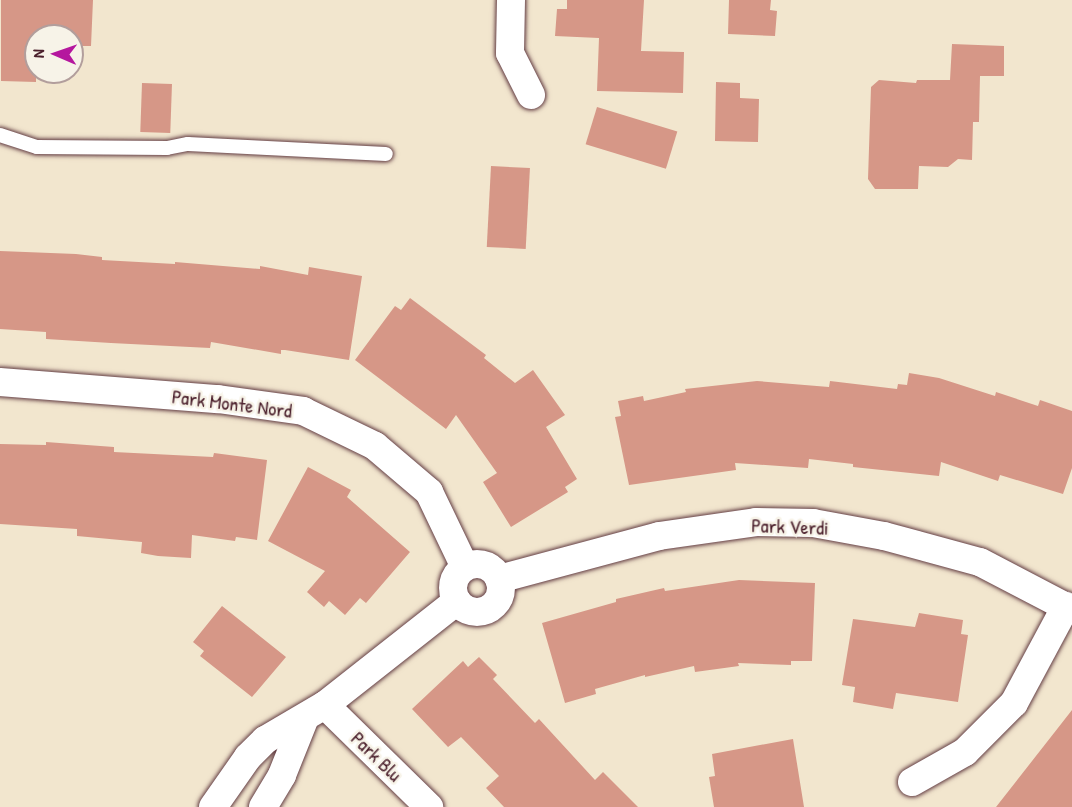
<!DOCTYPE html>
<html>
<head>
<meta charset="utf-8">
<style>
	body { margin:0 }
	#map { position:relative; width:1072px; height:807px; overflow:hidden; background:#f2e6ce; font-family:"Patrick Hand",sans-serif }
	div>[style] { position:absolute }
	.building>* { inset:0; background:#d69787; transform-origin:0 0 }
	.roads { filter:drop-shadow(0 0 2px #633d43) drop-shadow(0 0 2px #633d43) }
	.lane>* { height:14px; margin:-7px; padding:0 7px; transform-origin:7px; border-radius:7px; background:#fff }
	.street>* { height:28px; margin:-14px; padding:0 14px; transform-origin:14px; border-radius:14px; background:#fff }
	.street>.ring { margin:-14px; padding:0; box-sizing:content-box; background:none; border:28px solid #fff; border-radius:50% }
	span { translate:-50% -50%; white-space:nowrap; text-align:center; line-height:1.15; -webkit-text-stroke:5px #f7f3e8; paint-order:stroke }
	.street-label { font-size:20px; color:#4a1f2b }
	.north { position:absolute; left:24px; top:24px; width:60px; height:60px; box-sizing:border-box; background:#f7f3e8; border:2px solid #b29e9c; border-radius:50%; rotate:272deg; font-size:16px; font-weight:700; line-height:24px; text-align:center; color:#4a1f2b }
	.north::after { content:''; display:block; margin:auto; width:21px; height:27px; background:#b5179e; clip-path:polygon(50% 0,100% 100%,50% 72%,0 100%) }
</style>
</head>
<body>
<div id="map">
	<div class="building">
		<div style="clip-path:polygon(1px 0,93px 0,91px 46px,72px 46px,72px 36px,36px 36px,36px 82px,1px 81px)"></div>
		<div style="clip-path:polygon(567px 0,644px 0,641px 51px,684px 52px,683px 93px,597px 91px,599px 38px,555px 36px,557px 9px,567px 9px)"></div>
		<div style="clip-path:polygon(729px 0,771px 0,770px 10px,777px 11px,775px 36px,728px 34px)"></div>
		<div style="clip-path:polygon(952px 44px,1004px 46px,1004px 76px,980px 76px,979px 122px,973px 122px,972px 160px,958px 159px,948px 167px,919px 166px,918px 189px,875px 189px,868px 179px,871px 87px,879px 80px,916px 83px,917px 80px,950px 80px)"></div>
		<div style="clip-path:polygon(716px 82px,740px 83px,740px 98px,759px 99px,758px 142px,715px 141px)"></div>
		<div style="left:142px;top:83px;width:30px;height:49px;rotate:2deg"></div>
		<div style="left:597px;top:107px;width:84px;height:39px;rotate:17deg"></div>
		<div style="left:491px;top:166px;width:39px;height:81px;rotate:3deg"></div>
		<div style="clip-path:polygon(0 251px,76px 254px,102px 257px,102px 260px,175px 264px,175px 262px,260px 269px,260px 266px,308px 275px,309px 267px,362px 276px,349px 360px,285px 350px,281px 350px,281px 354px,211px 342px,210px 348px,111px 343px,46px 339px,46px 332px,0 329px)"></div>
		<div style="clip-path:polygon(410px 298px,486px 355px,484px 358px,515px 383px,533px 370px,565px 415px,546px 427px,577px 479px,565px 487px,568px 492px,511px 527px,483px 482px,497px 473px,456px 415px,446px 429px,355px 360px,395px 306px,401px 310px)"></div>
		<div style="clip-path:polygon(909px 373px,939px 378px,995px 396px,996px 392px,1038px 406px,1040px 400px,1072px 411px,1072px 468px,1063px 494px,1000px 475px,998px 481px,941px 462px,939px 476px,853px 467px,853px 464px,809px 459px,808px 468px,735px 463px,736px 470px,629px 485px,615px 417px,621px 416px,618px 401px,643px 396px,644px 401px,686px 392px,685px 389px,757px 381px,829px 387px,830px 381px,897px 389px,898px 384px,907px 385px)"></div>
		<div style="clip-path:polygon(46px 442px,114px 447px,114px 452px,213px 457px,214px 453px,267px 460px,257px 540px,236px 537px,235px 541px,192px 535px,191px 558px,158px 556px,141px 553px,142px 542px,77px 536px,77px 529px,0 524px,0 444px,46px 445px)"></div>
		<div style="clip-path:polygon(308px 467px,351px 490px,347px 497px,410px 552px,366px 603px,360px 598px,345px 615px,329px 601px,324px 607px,307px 592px,325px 571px,268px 541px)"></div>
		<div style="clip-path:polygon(739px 580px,815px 583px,812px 661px,791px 661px,791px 665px,738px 663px,739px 666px,695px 672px,694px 666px,645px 677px,645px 675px,595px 689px,596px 694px,565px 703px,542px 623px,616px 602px,616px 599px,664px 588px,665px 591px)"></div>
		<div style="clip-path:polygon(222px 606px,286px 657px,252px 697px,200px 656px,204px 651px,193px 642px)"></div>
		<div style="clip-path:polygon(919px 613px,963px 620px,961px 634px,968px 635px,958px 702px,896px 693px,893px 709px,853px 702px,855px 687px,842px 685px,853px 619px,915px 627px)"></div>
		<div style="clip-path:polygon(479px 657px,497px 675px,493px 679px,535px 723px,539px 719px,595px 780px,603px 772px,638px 807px,504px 807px,486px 788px,499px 776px,461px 737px,448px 747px,412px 709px,463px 661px,468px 667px)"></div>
		<div style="clip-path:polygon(1072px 710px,1072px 807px,996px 807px,1054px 733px)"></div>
		<div style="clip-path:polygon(793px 739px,804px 807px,714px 807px,709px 777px,715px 776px,712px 754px)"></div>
	</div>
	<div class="roads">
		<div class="lane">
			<div style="left:0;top:135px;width:39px;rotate:18deg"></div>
			<div style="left:37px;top:147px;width:130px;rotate:0.4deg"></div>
			<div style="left:167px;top:148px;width:21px;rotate:-11deg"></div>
			<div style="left:188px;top:144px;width:198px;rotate:2.9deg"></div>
		</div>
		<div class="street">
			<div style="left:511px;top:0;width:53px;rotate:91.1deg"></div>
			<div style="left:510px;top:53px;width:47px;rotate:63.4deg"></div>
			<div style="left:0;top:382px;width:219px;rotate:4.5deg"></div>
			<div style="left:218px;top:399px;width:86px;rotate:8deg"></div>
			<div style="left:303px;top:411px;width:80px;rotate:25.9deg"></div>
			<div style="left:375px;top:446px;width:71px;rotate:40.4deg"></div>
			<div style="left:429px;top:492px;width:83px;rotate:64.4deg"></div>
			<div class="ring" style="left:453px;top:564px;width:20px;height:20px"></div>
			<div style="left:499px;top:579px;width:166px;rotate:-15deg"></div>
			<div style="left:659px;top:536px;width:98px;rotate:-8.2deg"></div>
			<div style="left:756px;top:522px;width:57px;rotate:1deg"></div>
			<div style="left:813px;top:523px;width:72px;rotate:10.4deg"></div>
			<div style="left:884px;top:536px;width:99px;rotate:15.2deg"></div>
			<div style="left:980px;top:562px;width:104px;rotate:27.6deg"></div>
			<div style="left:325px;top:705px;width:146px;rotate:44.4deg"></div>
			<div style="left:912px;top:782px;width:61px;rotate:-29.5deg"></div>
			<div style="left:965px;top:752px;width:69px;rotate:-45deg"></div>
			<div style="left:1014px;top:703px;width:110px;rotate:-61.8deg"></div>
			<div style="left:213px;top:807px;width:61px;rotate:-55deg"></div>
			<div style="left:248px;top:757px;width:24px;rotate:-45deg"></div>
			<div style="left:265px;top:740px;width:69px;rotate:-30.3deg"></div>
			<div style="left:325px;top:705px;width:168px;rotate:-38.2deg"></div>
			<div style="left:263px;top:807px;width:37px;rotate:-59deg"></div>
			<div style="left:282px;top:775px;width:59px;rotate:-68.2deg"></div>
		</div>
	</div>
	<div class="street-label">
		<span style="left:232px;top:403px;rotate:7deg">Park Monte Nord</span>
		<span style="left:790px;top:526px;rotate:2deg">Park Verdi</span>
		<span style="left:377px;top:756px;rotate:44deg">Park Blu</span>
	</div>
	<div class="north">N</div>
</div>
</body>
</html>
